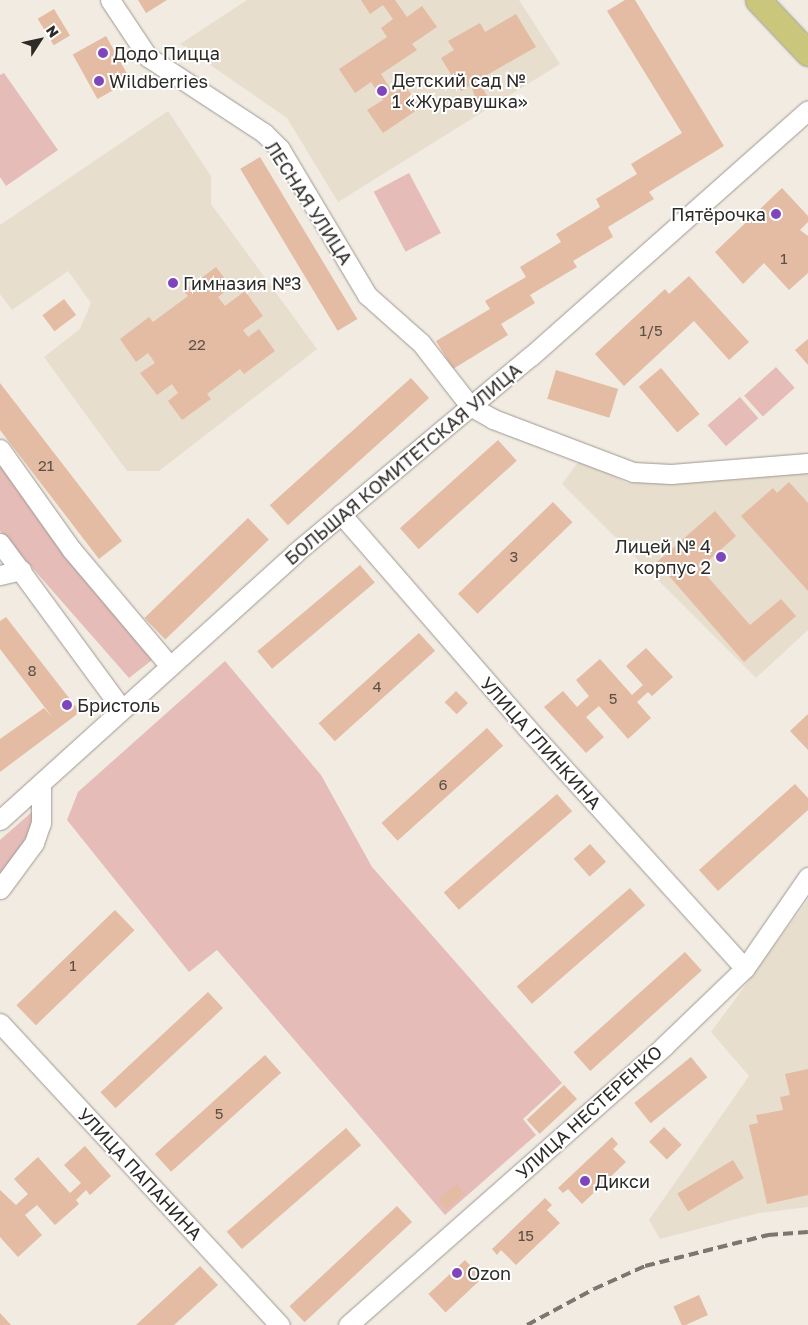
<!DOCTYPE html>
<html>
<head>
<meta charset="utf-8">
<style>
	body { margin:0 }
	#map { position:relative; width:808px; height:1325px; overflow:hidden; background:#f1ebe2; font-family:"Golos Text",sans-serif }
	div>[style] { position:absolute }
	.built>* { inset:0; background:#e8dece }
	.green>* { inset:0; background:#e5bcb8; transform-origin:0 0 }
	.building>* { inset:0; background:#e4bba3; transform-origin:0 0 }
	.roads { filter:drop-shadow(0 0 1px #9e9890) drop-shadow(0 0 1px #9e9890) }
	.minor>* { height:19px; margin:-9.5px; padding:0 9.5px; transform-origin:9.5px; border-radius:9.5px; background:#fff }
	.major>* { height:25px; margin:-12.5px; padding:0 12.5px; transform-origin:12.5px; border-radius:12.5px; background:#cac77c }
	.rail>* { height:4px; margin-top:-2px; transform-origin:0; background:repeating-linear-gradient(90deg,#7a7670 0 10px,transparent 0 15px) }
	.dots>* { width:14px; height:14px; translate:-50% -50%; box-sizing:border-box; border:2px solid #fff; border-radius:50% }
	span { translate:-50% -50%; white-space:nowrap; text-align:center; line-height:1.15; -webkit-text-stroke:4px #fff; paint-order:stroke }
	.number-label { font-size:15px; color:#5b4f46 }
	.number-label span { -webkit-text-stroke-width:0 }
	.poi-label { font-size:18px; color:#2d2b27 }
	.left { translate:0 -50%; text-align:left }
	.right { translate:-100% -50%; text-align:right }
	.street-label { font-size:18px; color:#2d2b27 }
	.north { position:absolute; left:15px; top:15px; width:50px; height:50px; -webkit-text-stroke:4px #fff; paint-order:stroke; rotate:55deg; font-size:14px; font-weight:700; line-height:20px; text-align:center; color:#2d2b27 }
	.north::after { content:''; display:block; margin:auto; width:18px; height:22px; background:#2d2b27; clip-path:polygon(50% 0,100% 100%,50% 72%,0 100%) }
</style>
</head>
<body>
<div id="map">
	<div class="built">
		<div style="clip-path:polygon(247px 0,519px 0,560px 64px,338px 202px,287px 118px,180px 44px)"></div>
		<div style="clip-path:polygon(168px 111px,211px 176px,211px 204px,317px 349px,159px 471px,127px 471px,44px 357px,80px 329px,91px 303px,68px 271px,12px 310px,0 294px,0 225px)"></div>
		<div style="clip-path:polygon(582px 457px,626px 483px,808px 472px,808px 630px,756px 678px,562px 484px)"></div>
		<div style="clip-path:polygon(808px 900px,808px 1207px,759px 1213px,660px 1239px,649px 1220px,749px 1076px,711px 1032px)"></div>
	</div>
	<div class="green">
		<div style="clip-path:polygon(4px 73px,58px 150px,6px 186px,0 177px,0 75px)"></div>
		<div style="left:409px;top:173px;width:68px;height:40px;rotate:62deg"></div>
		<div style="left:776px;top:367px;width:28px;height:43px;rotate:48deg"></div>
		<div style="left:740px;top:397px;width:28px;height:43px;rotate:49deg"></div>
		<div style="clip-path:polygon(0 462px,65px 557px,152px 660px,129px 678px,0 531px)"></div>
		<div style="clip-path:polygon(225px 661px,321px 775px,372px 867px,562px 1083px,523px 1119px,536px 1135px,445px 1215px,217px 950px,189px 972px,67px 820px,78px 792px)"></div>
		<div style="clip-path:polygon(33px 811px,31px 825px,24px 842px,0 874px,0 840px)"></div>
	</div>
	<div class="building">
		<div style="clip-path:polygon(138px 0,167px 0,146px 13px)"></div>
		<div style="clip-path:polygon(361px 0,395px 0,407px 17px,422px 6px,437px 27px,412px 44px,417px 50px,381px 74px,393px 93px,405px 85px,420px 108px,383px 133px,367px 110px,383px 100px,371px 82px,355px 93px,339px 69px,387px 37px,381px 28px,393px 19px,383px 5px,370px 14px)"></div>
		<div style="clip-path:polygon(625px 0,635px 0,724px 146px,649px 192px,654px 199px,608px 227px,613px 237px,573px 261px,577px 267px,530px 295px,535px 303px,501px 324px,508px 335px,453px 369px,436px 341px,490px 309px,485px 301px,526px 277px,520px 267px,561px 242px,556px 234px,600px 207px,596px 199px,637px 174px,631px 164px,682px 133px,607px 11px)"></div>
		<div style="left:54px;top:9px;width:31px;height:19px;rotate:59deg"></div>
		<div style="clip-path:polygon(516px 14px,536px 47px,487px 75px,491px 82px,482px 87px,487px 96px,477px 103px,471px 85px,461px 91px,441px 58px,454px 50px,448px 41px,480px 23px,485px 32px)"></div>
		<div style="left:106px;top:36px;width:51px;height:38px;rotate:61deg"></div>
		<div style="left:260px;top:157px;width:189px;height:23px;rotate:59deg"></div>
		<div style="clip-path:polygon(782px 188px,808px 216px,808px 222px,800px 230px,808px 236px,808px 273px,789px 290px,764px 263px,743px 284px,715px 252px)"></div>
		<div style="clip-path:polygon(216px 267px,231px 287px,218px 297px,225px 306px,245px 291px,263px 316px,243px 330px,248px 337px,259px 329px,275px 351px,244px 374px,240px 369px,207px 394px,211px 399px,182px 420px,168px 401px,178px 393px,172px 384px,157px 395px,140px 373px,155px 363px,148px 353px,136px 362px,120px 339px,149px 317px,153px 322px,188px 296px,184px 291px)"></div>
		<div style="clip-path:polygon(689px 276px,749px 342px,729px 360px,694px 321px,624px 386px,595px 354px,665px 289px,669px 294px)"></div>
		<div style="left:64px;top:299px;width:20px;height:27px;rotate:53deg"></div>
		<div style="clip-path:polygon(808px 339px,808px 365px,795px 350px)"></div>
		<div style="left:661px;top:368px;width:60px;height:29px;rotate:50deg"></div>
		<div style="left:556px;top:370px;width:65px;height:30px;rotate:17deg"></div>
		<div style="left:411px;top:378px;width:27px;height:190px;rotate:48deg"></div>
		<div style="clip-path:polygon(0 383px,122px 541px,99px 559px,0 430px)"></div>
		<div style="left:498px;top:440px;width:28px;height:132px;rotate:48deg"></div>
		<div style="clip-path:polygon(789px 482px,808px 503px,808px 591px,741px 516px,773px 488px,777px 493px)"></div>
		<div style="left:553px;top:502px;width:28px;height:132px;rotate:46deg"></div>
		<div style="clip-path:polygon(715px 511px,736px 536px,700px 568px,750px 625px,781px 599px,796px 616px,744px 662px,657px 562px)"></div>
		<div style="left:248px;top:518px;width:30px;height:144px;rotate:46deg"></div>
		<div style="left:360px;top:565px;width:23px;height:134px;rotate:50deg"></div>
		<div style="clip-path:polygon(6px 617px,80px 712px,0 772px,0 739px,44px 708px,53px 718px,0 649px,0 621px)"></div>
		<div style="left:419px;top:633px;width:24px;height:135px;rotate:48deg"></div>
		<div style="clip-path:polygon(646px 648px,673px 677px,652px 696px,648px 692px,637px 702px,651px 718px,628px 739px,599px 706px,586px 717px,604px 737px,586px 753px,544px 707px,563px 691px,577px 707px,589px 696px,576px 680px,600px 659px,632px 695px,643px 685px,626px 666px)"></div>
		<div style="left:456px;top:691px;width:17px;height:16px;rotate:45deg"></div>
		<div style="clip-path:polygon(808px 714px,808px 750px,790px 731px)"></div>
		<div style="left:487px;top:728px;width:24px;height:142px;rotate:48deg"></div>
		<div style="clip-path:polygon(795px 784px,808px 798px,808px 810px,718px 891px,699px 870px)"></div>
		<div style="left:557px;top:794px;width:23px;height:150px;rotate:49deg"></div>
		<div style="left:590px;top:844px;width:24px;height:22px;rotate:48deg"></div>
		<div style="left:630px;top:888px;width:23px;height:150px;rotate:49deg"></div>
		<div style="left:115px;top:910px;width:28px;height:137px;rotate:46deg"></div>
		<div style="left:685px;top:952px;width:25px;height:150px;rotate:48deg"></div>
		<div style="left:208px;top:992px;width:22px;height:147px;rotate:47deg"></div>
		<div style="left:265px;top:1055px;width:24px;height:148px;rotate:48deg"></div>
		<div style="left:691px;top:1057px;width:26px;height:73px;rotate:51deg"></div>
		<div style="clip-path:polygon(808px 1069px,808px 1195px,767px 1204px,749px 1125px,758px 1123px,756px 1115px,783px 1110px,780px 1097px,790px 1095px,785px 1074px)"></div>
		<div style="left:564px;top:1085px;width:19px;height:51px;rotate:47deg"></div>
		<div style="left:664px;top:1127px;width:25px;height:21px;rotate:45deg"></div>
		<div style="left:346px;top:1128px;width:23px;height:158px;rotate:49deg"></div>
		<div style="clip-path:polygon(612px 1137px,618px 1144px,613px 1149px,626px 1162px,582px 1204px,568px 1189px,563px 1193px,558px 1188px)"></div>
		<div style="clip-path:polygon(85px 1146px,111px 1176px,90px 1195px,86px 1190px,76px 1200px,79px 1204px,55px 1225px,37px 1205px,25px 1215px,42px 1235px,18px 1257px,0 1237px,0 1190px,16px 1205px,28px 1194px,14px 1179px,38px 1157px,70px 1193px,81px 1183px,64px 1165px)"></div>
		<div style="left:733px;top:1160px;width:21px;height:65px;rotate:59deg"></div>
		<div style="left:457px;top:1184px;width:13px;height:24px;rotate:51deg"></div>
		<div style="clip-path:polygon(545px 1198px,552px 1205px,547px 1210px,560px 1223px,516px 1265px,501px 1250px,497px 1255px,492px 1249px)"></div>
		<div style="left:397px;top:1206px;width:22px;height:147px;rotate:47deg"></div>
		<div style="left:465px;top:1260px;width:25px;height:50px;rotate:47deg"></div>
		<div style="clip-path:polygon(200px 1266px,218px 1285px,174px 1325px,136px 1325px)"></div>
		<div style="left:699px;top:1295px;width:22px;height:28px;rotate:66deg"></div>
		<div style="clip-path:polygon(0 1313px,11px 1325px,0 1325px)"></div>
	</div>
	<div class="roads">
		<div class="minor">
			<div style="left:110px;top:0;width:69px;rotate:56.3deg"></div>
			<div style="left:148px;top:57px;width:139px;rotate:33.2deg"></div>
			<div style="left:264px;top:133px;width:23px;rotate:45deg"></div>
			<div style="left:280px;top:149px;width:170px;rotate:59.2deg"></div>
			<div style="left:367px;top:295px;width:72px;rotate:41.6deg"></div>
			<div style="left:421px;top:343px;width:80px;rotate:52.1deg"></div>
			<div style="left:470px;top:406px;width:26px;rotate:29deg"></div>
			<div style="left:493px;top:419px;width:150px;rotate:20.7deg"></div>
			<div style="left:633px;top:472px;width:38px;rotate:3deg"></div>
			<div style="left:671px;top:474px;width:137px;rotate:-4.6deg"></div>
			<div style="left:0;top:449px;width:123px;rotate:54.6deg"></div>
			<div style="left:71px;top:549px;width:153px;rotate:49.8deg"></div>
			<div style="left:341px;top:514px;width:284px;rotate:49deg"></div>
			<div style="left:527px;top:728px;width:324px;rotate:47.8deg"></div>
			<div style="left:0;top:543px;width:206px;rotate:53.7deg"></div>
			<div style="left:0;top:575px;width:22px;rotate:-13deg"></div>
			<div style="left:0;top:820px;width:398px;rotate:-42.1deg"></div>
			<div style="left:295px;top:553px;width:307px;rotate:-39.9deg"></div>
			<div style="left:531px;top:356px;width:370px;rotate:-41.6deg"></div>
			<div style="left:0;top:889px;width:57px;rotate:-53.5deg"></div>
			<div style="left:34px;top:843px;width:21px;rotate:-71deg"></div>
			<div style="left:41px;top:823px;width:37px;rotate:-90deg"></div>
			<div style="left:0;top:1023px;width:412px;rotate:47.2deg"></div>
			<div style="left:348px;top:1325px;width:422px;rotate:-41.4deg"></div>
			<div style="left:664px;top:1046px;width:112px;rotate:-43.9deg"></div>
			<div style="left:745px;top:968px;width:111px;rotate:-55.3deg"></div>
		</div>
		<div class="major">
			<div style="left:758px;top:0;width:73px;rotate:46.7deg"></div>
		</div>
	</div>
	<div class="rail">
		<div style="left:527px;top:1325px;width:76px;rotate:-28.2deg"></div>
		<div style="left:594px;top:1289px;width:56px;rotate:-24.3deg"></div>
		<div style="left:645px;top:1266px;width:127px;rotate:-14.1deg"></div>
		<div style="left:768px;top:1235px;width:40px;rotate:-4.3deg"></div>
	</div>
	<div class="dots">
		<div style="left:103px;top:53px;background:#7f46bc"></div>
		<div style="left:99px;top:81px;background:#7f46bc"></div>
		<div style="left:382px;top:91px;background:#7f46bc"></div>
		<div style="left:776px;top:214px;background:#7f46bc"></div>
		<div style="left:173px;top:283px;background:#7f46bc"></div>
		<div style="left:721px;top:557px;background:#7f46bc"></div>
		<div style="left:67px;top:705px;background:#7f46bc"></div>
		<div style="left:585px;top:1181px;background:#7f46bc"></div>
		<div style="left:457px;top:1273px;background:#7f46bc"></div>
	</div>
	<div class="number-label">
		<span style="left:784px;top:259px">1</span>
		<span style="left:651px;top:331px">1/5</span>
		<span style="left:197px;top:345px">22</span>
		<span style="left:46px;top:466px">21</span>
		<span style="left:514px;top:557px">3</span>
		<span style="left:32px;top:671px">8</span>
		<span style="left:377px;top:687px">4</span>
		<span style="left:613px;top:699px">5</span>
		<span style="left:443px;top:785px">6</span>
		<span style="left:73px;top:966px">1</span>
		<span style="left:219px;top:1114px">5</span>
		<span style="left:526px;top:1236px">15</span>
	</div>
	<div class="poi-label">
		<span class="left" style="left:113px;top:53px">Додо Пицца</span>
		<span class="left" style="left:109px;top:81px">Wildberries</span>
		<span class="left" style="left:392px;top:91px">Детский сад №<br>1 «Журавушка»</span>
		<span class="right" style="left:766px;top:214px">Пятёрочка</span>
		<span class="left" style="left:183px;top:283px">Гимназия №3</span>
		<span class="right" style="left:711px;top:557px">Лицей № 4<br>корпус 2</span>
		<span class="left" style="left:77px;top:705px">Бристоль</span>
		<span class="left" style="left:595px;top:1181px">Дикси</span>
		<span class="left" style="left:467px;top:1273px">Ozon</span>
	</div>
	<div class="street-label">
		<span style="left:309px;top:203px;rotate:57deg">ЛЕСНАЯ УЛИЦА</span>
		<span style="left:403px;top:464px;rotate:-40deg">БОЛЬШАЯ КОМИТЕТСКАЯ УЛИЦА</span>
		<span style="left:541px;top:743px;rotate:48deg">УЛИЦА ГЛИНКИНА</span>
		<span style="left:589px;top:1112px;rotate:-42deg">УЛИЦА НЕСТЕРЕНКО</span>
		<span style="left:140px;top:1174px;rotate:47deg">УЛИЦА ПАПАНИНА</span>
	</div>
	<div class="north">N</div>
</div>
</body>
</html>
